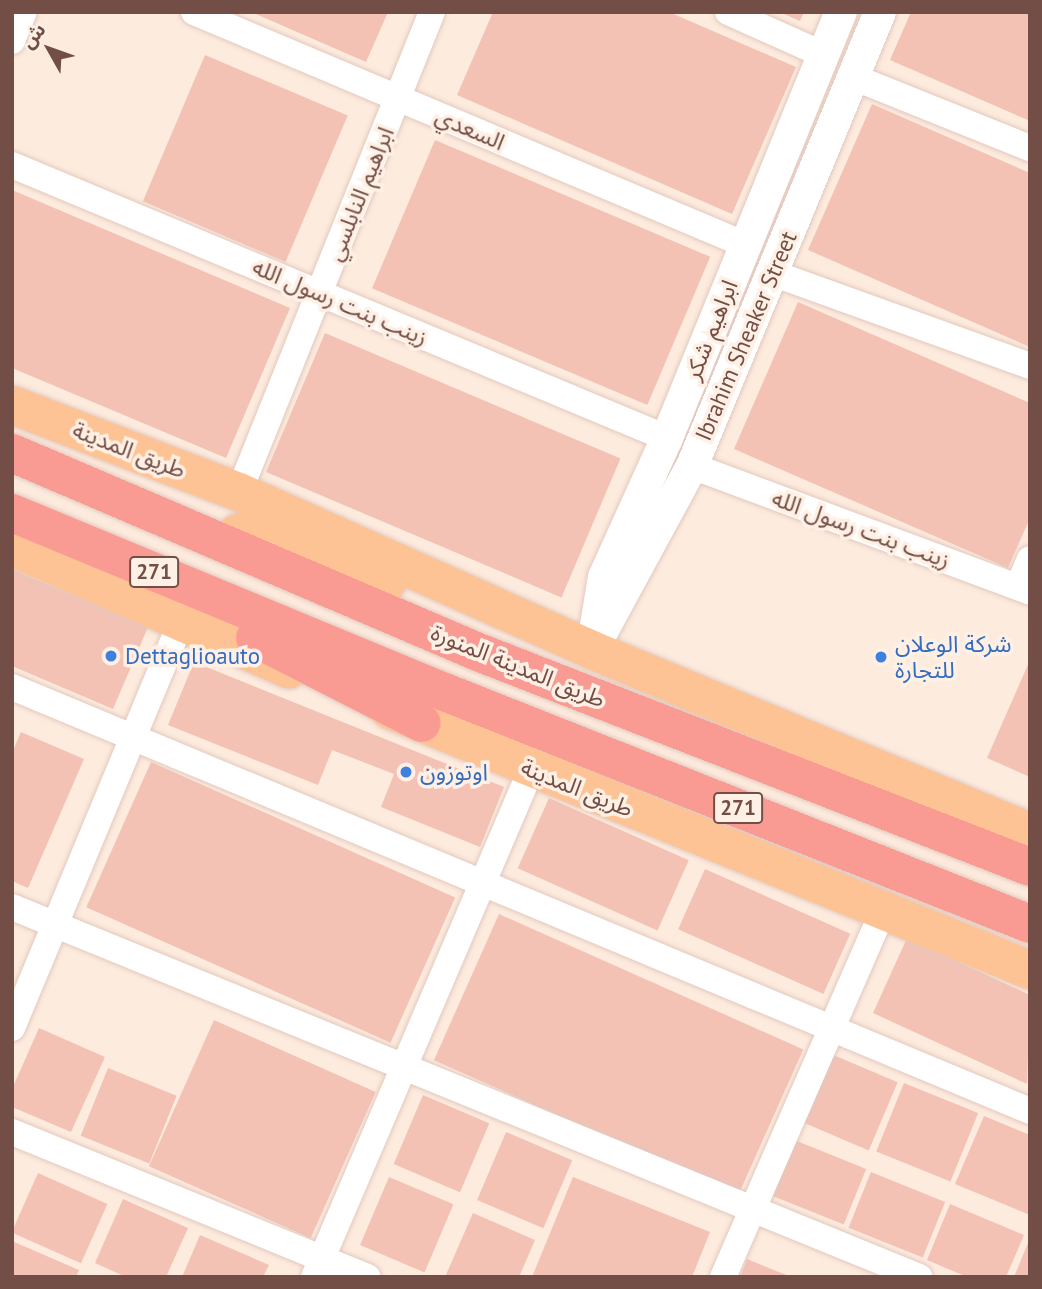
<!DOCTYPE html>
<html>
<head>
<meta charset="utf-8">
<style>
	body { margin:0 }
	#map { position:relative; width:1042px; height:1289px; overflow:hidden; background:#fdebde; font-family:"PT Sans","Noto Sans Arabic",sans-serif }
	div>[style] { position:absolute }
	.building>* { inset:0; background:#f3c2b5; transform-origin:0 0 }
	.roads { filter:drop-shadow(0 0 2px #e3c8bd) drop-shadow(0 0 2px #e3c8bd) }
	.minor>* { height:26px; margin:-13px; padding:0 13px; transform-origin:13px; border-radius:13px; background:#fff }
	.tertiary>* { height:32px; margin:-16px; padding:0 16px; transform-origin:16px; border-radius:16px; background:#fff }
	.primary>* { height:38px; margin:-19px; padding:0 19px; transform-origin:19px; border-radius:19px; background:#fec394 }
	.motorway>* { height:38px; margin:-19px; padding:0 19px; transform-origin:19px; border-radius:19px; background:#fa9b93 }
	.dots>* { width:19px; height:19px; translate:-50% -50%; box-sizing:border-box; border:4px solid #fff0e5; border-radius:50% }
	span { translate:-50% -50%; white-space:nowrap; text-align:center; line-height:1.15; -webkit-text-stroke:7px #fff0e5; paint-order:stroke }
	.shield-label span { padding:2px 5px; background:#fff0e5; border:2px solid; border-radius:5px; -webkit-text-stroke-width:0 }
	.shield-label { font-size:21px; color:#734e46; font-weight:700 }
	.street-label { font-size:23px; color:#734e46 }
	.shop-label { font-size:23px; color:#366cbe }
	.left { translate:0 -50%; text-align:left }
	.frame { position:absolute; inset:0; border:14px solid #734e46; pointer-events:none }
	.north { position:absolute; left:14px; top:14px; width:70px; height:70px; -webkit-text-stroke:5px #fff0e5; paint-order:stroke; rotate:310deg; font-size:19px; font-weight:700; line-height:28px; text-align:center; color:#734e46 }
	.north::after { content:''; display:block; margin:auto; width:24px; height:32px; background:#734e46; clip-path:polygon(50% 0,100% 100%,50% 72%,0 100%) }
</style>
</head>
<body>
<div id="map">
	<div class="building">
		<div style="clip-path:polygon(251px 12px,388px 12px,366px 62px)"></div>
		<div style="clip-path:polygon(493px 12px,669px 12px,796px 67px,732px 214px,457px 95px)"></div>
		<div style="clip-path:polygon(779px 12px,804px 12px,800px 21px)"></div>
		<div style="clip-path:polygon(911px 12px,1030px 12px,1030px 121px,890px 60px)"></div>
		<div style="left:205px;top:55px;width:155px;height:159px;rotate:23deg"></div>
		<div style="clip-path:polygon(872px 104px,1030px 173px,1030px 347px,808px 250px)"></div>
		<div style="left:435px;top:140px;width:299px;height:161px;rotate:23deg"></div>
		<div style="clip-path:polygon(12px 190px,290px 308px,226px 458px,12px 368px)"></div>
		<div style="clip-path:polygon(798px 302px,1030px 403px,1030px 518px,1008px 568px,734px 449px)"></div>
		<div style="left:325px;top:333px;width:321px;height:151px;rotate:23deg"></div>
		<div style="clip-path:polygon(12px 569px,148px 627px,113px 709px,12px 666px)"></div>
		<div style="clip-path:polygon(1030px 660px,1030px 777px,987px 758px)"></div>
		<div style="clip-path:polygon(194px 662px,504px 787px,480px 847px,381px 807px,394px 774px,332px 750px,318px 785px,168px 725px)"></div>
		<div style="clip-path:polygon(21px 732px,84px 759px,28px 888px,12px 881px,12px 753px)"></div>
		<div style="left:151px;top:762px;width:333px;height:159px;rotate:24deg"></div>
		<div style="left:549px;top:798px;width:153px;height:77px;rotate:24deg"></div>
		<div style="left:705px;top:869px;width:159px;height:66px;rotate:24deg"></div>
		<div style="left:499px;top:914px;width:333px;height:160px;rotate:24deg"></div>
		<div style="clip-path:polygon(907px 938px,1030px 995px,1027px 1084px,873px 1013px)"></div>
		<div style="left:214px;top:1020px;width:177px;height:160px;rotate:24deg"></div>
		<div style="clip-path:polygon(39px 1028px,105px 1057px,71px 1132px,12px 1107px,12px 1089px)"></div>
		<div style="left:824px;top:1051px;width:80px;height:74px;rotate:23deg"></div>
		<div style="left:108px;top:1068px;width:74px;height:73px;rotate:22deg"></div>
		<div style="left:904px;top:1083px;width:80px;height:74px;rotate:22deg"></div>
		<div style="left:423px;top:1095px;width:72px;height:75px;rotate:23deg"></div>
		<div style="clip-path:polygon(984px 1116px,1030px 1135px,1030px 1215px,955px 1184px)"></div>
		<div style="left:506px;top:1132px;width:72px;height:74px;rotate:23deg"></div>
		<div style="left:792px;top:1139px;width:80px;height:60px;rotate:22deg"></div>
		<div style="left:871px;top:1172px;width:80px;height:60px;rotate:22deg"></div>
		<div style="left:38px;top:1173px;width:76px;height:65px;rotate:24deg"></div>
		<div style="left:389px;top:1177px;width:70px;height:74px;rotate:23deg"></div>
		<div style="clip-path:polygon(573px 1177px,710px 1232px,692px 1277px,532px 1277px)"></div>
		<div style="clip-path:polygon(123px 1199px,188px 1228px,166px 1277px,126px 1277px,95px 1263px)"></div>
		<div style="clip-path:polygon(950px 1204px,1024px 1235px,1006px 1277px,967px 1277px,927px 1260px)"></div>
		<div style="clip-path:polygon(473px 1213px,535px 1240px,519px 1277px,445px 1277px)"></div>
		<div style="clip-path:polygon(200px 1235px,269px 1265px,263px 1277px,182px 1277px)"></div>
		<div style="clip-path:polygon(1030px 1238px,1030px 1277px,1014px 1277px)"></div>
		<div style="clip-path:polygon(12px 1241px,79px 1270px,76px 1277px,12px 1277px)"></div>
		<div style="clip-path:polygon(747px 1259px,791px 1277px,740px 1277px)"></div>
	</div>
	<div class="roads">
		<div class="minor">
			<div style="left:194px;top:12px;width:599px;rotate:22.88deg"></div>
			<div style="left:728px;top:12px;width:105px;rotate:24.1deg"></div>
			<div style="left:12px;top:41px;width:31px;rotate:-68deg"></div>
			<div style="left:853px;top:77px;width:191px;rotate:21.9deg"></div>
			<div style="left:12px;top:165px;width:710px;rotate:22.63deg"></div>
			<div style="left:772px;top:273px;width:274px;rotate:19.8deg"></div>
			<div style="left:692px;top:466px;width:361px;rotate:20.4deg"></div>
			<div style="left:239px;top:492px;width:517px;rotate:-68.1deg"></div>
			<div style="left:1018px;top:587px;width:30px;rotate:-67deg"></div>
			<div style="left:12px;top:687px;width:1103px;rotate:22.61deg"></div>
			<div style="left:12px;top:907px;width:980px;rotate:22.19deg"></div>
			<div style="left:12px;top:1028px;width:437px;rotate:-67.4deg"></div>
			<div style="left:12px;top:1132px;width:384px;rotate:22.2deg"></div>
			<div style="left:314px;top:1277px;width:551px;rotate:-66.83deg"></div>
			<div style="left:723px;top:1277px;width:402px;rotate:-66.4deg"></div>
		</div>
		<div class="tertiary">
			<div style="left:595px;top:631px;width:55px;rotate:-80.5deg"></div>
			<div style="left:604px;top:577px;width:153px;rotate:-65.6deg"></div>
			<div style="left:667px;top:438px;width:460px;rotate:-67.8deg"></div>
			<div style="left:592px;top:650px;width:209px;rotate:-61.5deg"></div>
			<div style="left:692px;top:466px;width:491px;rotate:-67.5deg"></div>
		</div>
		<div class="primary">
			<div style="left:12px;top:405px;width:243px;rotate:21deg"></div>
			<div style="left:239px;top:492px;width:387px;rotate:24.1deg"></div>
			<div style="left:592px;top:650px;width:474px;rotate:22.6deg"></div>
			<div style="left:238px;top:533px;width:157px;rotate:18.2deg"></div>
			<div style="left:12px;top:547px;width:303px;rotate:23.8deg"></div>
			<div style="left:390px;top:710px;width:691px;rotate:22.11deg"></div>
		</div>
		<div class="motorway">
			<div style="left:12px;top:453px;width:507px;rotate:23.12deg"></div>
			<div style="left:478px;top:652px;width:592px;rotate:21.28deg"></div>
			<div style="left:12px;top:513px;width:471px;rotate:22.5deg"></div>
			<div style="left:447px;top:693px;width:627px;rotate:21.61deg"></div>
			<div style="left:255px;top:638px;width:187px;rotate:27deg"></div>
		</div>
	</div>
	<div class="dots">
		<div style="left:111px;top:656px;background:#3f7fe0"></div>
		<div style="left:881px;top:657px;background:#3f7fe0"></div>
		<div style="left:406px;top:772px;background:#3f7fe0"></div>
	</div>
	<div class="shield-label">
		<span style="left:154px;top:572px">271</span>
		<span style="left:738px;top:808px">271</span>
	</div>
	<div class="street-label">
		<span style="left:470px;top:129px;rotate:23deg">السعدي</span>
		<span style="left:360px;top:194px;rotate:-68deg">ابراهيم النابلسي</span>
		<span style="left:340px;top:302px;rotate:23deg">زينب بنت رسول الله</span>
		<span style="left:711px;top:330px;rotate:-68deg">ابراهيم شكر</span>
		<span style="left:746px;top:336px;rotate:-67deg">Ibrahim Sheaker Street</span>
		<span style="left:129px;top:450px;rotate:21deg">طريق المدينة</span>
		<span style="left:861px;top:529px;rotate:20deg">زينب بنت رسول الله</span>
		<span style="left:518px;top:666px;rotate:22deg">طريق المدينة المنورة</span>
		<span style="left:577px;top:788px;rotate:22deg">طريق المدينة</span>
	</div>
	<div class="shop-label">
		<span class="left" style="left:895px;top:657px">شركة الوعلان<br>للتجارة</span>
		<span class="left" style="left:125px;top:656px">Dettaglioauto</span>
		<span class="left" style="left:420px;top:772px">اوتوزون</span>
	</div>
	<div class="frame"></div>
	<div class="north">ش</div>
</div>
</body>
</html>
